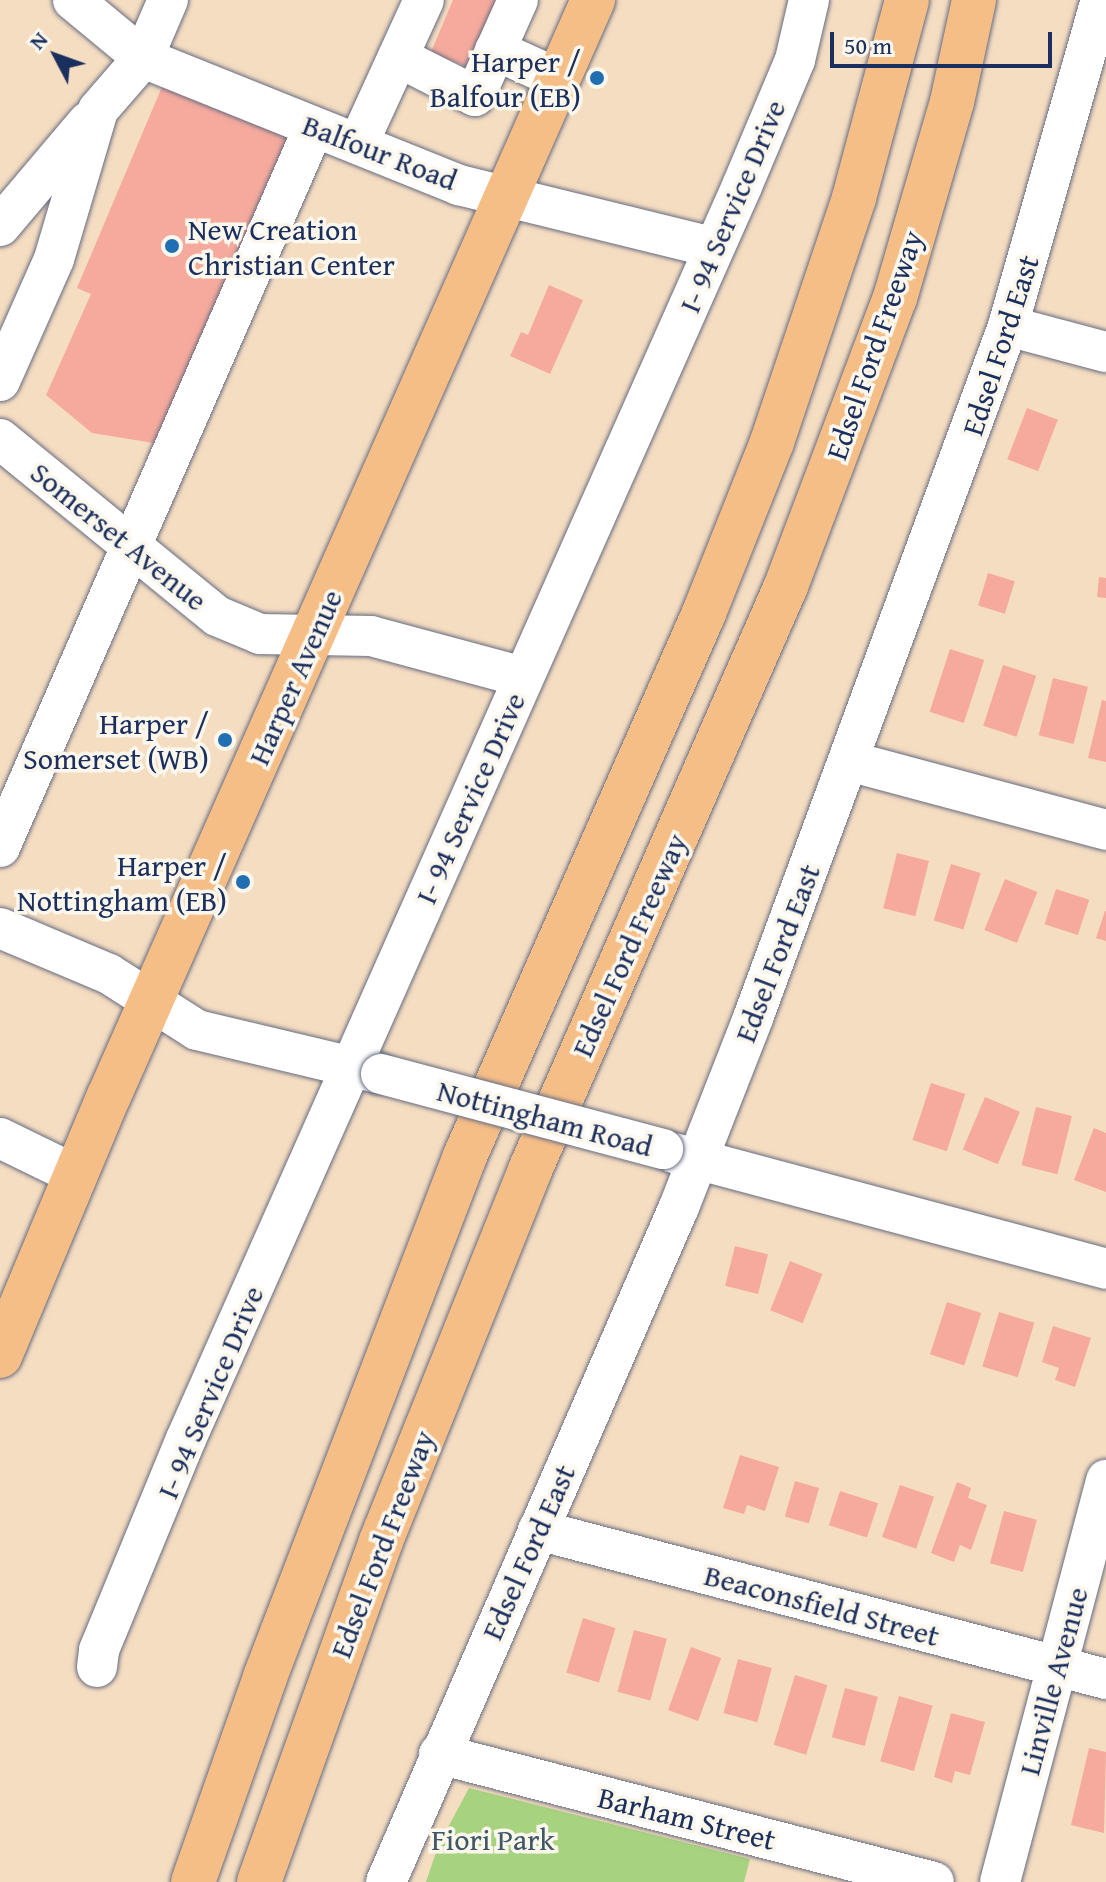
<!DOCTYPE html>
<html>
<head>
<meta charset="utf-8">
<style>
	body { margin:0 }
	#map { position:relative; width:1106px; height:1882px; overflow:hidden; background:#f5ddc1; font-family:"Gentium Book Plus",serif }
	div>[style] { position:absolute }
	.green>* { inset:0; background:#a7d380 }
	.building>* { inset:0; background:#f5aa9d; transform-origin:0 0 }
	.roads { filter:drop-shadow(0 0 2px #676c81) drop-shadow(0 0 2px #676c81) }
	.minor>* { height:40px; margin:-20px; padding:0 20px; transform-origin:20px; border-radius:20px; background:#fff }
	.major>* { height:44px; margin:-22px; padding:0 22px; transform-origin:22px; border-radius:22px; background:#f6be87 }
	.highway>* { height:44px; margin:-22px; padding:0 22px; transform-origin:22px; border-radius:22px; background:#f6be87 }
	.bridges { filter:drop-shadow(0 0 2px #676c81) drop-shadow(0 0 2px #676c81) }
	.minor-bridge>* { height:40px; margin:-20px; padding:0 20px; transform-origin:20px; border-radius:20px; background:#fff }
	.dots>* { width:22px; height:22px; translate:-50% -50%; box-sizing:border-box; border:4px solid #fbf7ec; border-radius:50% }
	span { translate:-50% -50%; white-space:nowrap; text-align:center; line-height:1.15; -webkit-text-stroke:7px #fbf7ec; paint-order:stroke }
	.poi-label { font-size:30px; color:#1b2f5e }
	.right { translate:-100% -50%; text-align:right }
	.left { translate:0 -50%; text-align:left }
	.street-label { font-size:30px; color:#1b2f5e }
	.park-label { font-size:30px; color:#3e5866 }
	.north { position:absolute; left:16px; top:16px; width:80px; height:80px; -webkit-text-stroke:6px #fbf7ec; paint-order:stroke; rotate:311deg; font-size:22px; font-weight:700; line-height:32px; text-align:center; color:#1b2f5e }
	.north::after { content:''; display:block; margin:auto; width:28px; height:36px; background:#1b2f5e; clip-path:polygon(50% 0,100% 100%,50% 72%,0 100%) }
	.scale { position:absolute; left:830px; top:32px; width:222px; height:36px; box-sizing:border-box; border:4px solid #1b2f5e; border-top:0; padding-left:10px; font-size:24px; line-height:28px; white-space:nowrap; color:#1b2f5e; -webkit-text-stroke:6px #fbf7ec; paint-order:stroke }
</style>
</head>
<body>
<div id="map">
	<div class="green">
		<div style="clip-path:polygon(469px 1788px,750px 1859px,744px 1882px,426px 1882px,438px 1846px)"></div>
	</div>
	<div class="building">
		<div style="clip-path:polygon(453px 0,499px 0,470px 68px,431px 52px)"></div>
		<div style="clip-path:polygon(164px 82px,295px 140px,160px 444px,92px 433px,46px 395px,91px 294px,77px 288px)"></div>
		<div style="clip-path:polygon(549px 285px,583px 300px,550px 374px,510px 356px,521px 332px,528px 335px)"></div>
		<div style="left:1027px;top:408px;width:33px;height:55px;rotate:21deg"></div>
		<div style="left:988px;top:573px;width:28px;height:34px;rotate:17deg"></div>
		<div style="clip-path:polygon(1099px 577px,1106px 578px,1106px 598px,1097px 597px)"></div>
		<div style="left:950px;top:649px;width:36px;height:66px;rotate:18deg"></div>
		<div style="left:1003px;top:665px;width:35px;height:64px;rotate:18deg"></div>
		<div style="left:1053px;top:678px;width:36px;height:59px;rotate:14deg"></div>
		<div style="clip-path:polygon(1102px 700px,1106px 701px,1106px 762px,1088px 758px)"></div>
		<div style="left:897px;top:853px;width:33px;height:57px;rotate:14deg"></div>
		<div style="left:951px;top:864px;width:31px;height:59px;rotate:17deg"></div>
		<div style="left:1005px;top:879px;width:35px;height:55px;rotate:22deg"></div>
		<div style="left:1056px;top:889px;width:35px;height:37px;rotate:18deg"></div>
		<div style="clip-path:polygon(1105px 911px,1106px 911px,1106px 941px,1096px 938px)"></div>
		<div style="left:931px;top:1083px;width:36px;height:60px;rotate:18deg"></div>
		<div style="left:985px;top:1097px;width:38px;height:57px;rotate:23deg"></div>
		<div style="left:1036px;top:1107px;width:37px;height:60px;rotate:14deg"></div>
		<div style="clip-path:polygon(1094px 1128px,1106px 1133px,1106px 1192px,1074px 1180px)"></div>
		<div style="left:735px;top:1246px;width:34px;height:41px;rotate:14deg"></div>
		<div style="left:790px;top:1261px;width:35px;height:53px;rotate:22deg"></div>
		<div style="left:947px;top:1302px;width:36px;height:55px;rotate:18deg"></div>
		<div style="left:999px;top:1312px;width:37px;height:57px;rotate:17deg"></div>
		<div style="clip-path:polygon(1053px 1326px,1091px 1338px,1075px 1387px,1055px 1380px,1059px 1368px,1042px 1362px)"></div>
		<div style="clip-path:polygon(740px 1455px,779px 1467px,765px 1511px,747px 1505px,744px 1514px,723px 1508px)"></div>
		<div style="left:795px;top:1481px;width:25px;height:37px;rotate:16deg"></div>
		<div style="clip-path:polygon(957px 1482px,971px 1488px,968px 1498px,987px 1505px,971px 1550px,960px 1545px,954px 1562px,931px 1553px)"></div>
		<div style="left:900px;top:1485px;width:36px;height:55px;rotate:19deg"></div>
		<div style="left:840px;top:1491px;width:40px;height:36px;rotate:18deg"></div>
		<div style="left:1004px;top:1511px;width:34px;height:54px;rotate:15deg"></div>
		<div style="left:583px;top:1618px;width:34px;height:57px;rotate:17deg"></div>
		<div style="left:634px;top:1630px;width:34px;height:64px;rotate:15deg"></div>
		<div style="left:691px;top:1647px;width:32px;height:67px;rotate:20deg"></div>
		<div style="left:738px;top:1659px;width:35px;height:56px;rotate:15deg"></div>
		<div style="left:795px;top:1675px;width:34px;height:73px;rotate:17deg"></div>
		<div style="left:845px;top:1688px;width:34px;height:51px;rotate:15deg"></div>
		<div style="left:899px;top:1696px;width:35px;height:68px;rotate:16deg"></div>
		<div style="clip-path:polygon(951px 1713px,985px 1722px,970px 1775px,955px 1771px,952px 1783px,934px 1777px)"></div>
		<div style="clip-path:polygon(1089px 1748px,1106px 1752px,1104px 1833px,1071px 1825px)"></div>
	</div>
	<div class="roads">
		<div class="minor">
			<div style="left:73px;top:0;width:91px;rotate:39.6deg"></div>
			<div style="left:143px;top:58px;width:341px;rotate:21.9deg"></div>
			<div style="left:459px;top:185px;width:260px;rotate:13.8deg"></div>
			<div style="left:495px;top:50px;width:70px;rotate:24.4deg"></div>
			<div style="left:398px;top:57px;width:86px;rotate:26.9deg"></div>
			<div style="left:475px;top:96px;width:105px;rotate:-65.9deg"></div>
			<div style="left:358px;top:144px;width:158px;rotate:-65.4deg"></div>
			<div style="left:0;top:226px;width:136px;rotate:-49.8deg"></div>
			<div style="left:1008px;top:326px;width:101px;rotate:14.9deg"></div>
			<div style="left:0;top:381px;width:133px;rotate:-66.1deg"></div>
			<div style="left:54px;top:259px;width:155px;rotate:-73.5deg"></div>
			<div style="left:98px;top:110px;width:69px;rotate:-49.1deg"></div>
			<div style="left:143px;top:58px;width:63px;rotate:-66.7deg"></div>
			<div style="left:0;top:439px;width:280px;rotate:39.2deg"></div>
			<div style="left:217px;top:616px;width:47px;rotate:22.7deg"></div>
			<div style="left:260px;top:634px;width:111px;rotate:1deg"></div>
			<div style="left:371px;top:636px;width:157px;rotate:15.1deg"></div>
			<div style="left:849px;top:761px;width:266px;rotate:15deg"></div>
			<div style="left:0;top:847px;width:785px;rotate:-66.44deg"></div>
			<div style="left:0;top:928px;width:118px;rotate:22.9deg"></div>
			<div style="left:109px;top:974px;width:104px;rotate:32.5deg"></div>
			<div style="left:197px;top:1030px;width:185px;rotate:13.4deg"></div>
			<div style="left:0;top:1138px;width:85px;rotate:26deg"></div>
			<div style="left:674px;top:1153px;width:447px;rotate:15deg"></div>
			<div style="left:538px;top:1530px;width:587px;rotate:14.7deg"></div>
			<div style="left:97px;top:1667px;width:17px;rotate:-83deg"></div>
			<div style="left:99px;top:1650px;width:228px;rotate:-67.6deg"></div>
			<div style="left:186px;top:1439px;width:1371px;rotate:-66.07deg"></div>
			<div style="left:742px;top:186px;width:137px;rotate:-67.2deg"></div>
			<div style="left:795px;top:60px;width:62px;rotate:-76.9deg"></div>
			<div style="left:439px;top:1754px;width:511px;rotate:14.5deg"></div>
			<div style="left:386px;top:1882px;width:736px;rotate:-66.54deg"></div>
			<div style="left:679px;top:1207px;width:203px;rotate:-68.6deg"></div>
			<div style="left:753px;top:1018px;width:737px;rotate:-69.77deg"></div>
			<div style="left:1008px;top:326px;width:339px;rotate:-74.1deg"></div>
			<div style="left:1000px;top:1882px;width:416px;rotate:-75.2deg"></div>
		</div>
		<div class="major">
			<div style="left:0;top:1356px;width:282px;rotate:-67.3deg"></div>
			<div style="left:109px;top:1096px;width:1198px;rotate:-66.17deg"></div>
		</div>
		<div class="highway">
			<div style="left:193px;top:1882px;width:217px;rotate:-70.6deg"></div>
			<div style="left:265px;top:1677px;width:558px;rotate:-69deg"></div>
			<div style="left:465px;top:1156px;width:593px;rotate:-66.24deg"></div>
			<div style="left:704px;top:613px;width:184px;rotate:-68.3deg"></div>
			<div style="left:772px;top:442px;width:257px;rotate:-71.4deg"></div>
			<div style="left:854px;top:198px;width:205px;rotate:-75deg"></div>
			<div style="left:259px;top:1882px;width:362px;rotate:-70.3deg"></div>
			<div style="left:381px;top:1541px;width:400px;rotate:-68.1deg"></div>
			<div style="left:530px;top:1170px;width:638px;rotate:-66.33deg"></div>
			<div style="left:786px;top:586px;width:308px;rotate:-69.3deg"></div>
			<div style="left:895px;top:298px;width:204px;rotate:-73.8deg"></div>
			<div style="left:952px;top:102px;width:104px;rotate:-77.8deg"></div>
		</div>
	</div>
	<div class="bridges">
		<div class="minor-bridge">
			<div style="left:381px;top:1074px;width:292px;rotate:14.9deg"></div>
		</div>
	</div>
	<div class="dots">
		<div style="left:597px;top:78px;background:#1f6fb2"></div>
		<div style="left:172px;top:246px;background:#1f6fb2"></div>
		<div style="left:225px;top:740px;background:#1f6fb2"></div>
		<div style="left:243px;top:882px;background:#1f6fb2"></div>
	</div>
	<div class="poi-label">
		<span class="right" style="left:581px;top:78px">Harper /<br>Balfour (EB)</span>
		<span class="left" style="left:188px;top:246px">New Creation<br>Christian Center</span>
		<span class="right" style="left:209px;top:740px">Harper /<br>Somerset (WB)</span>
		<span class="right" style="left:227px;top:882px">Harper /<br>Nottingham (EB)</span>
	</div>
	<div class="street-label">
		<span style="left:380px;top:152px;rotate:21deg">Balfour Road</span>
		<span style="left:732px;top:206px;rotate:-67deg">I- 94 Service Drive</span>
		<span style="left:874px;top:345px;rotate:-71deg">Edsel Ford Freeway</span>
		<span style="left:1000px;top:345px;rotate:-72deg">Edsel Ford East</span>
		<span style="left:119px;top:536px;rotate:39deg">Somerset Avenue</span>
		<span style="left:295px;top:677px;rotate:-66deg">Harper Avenue</span>
		<span style="left:470px;top:798px;rotate:-66deg">I- 94 Service Drive</span>
		<span style="left:629px;top:945px;rotate:-66deg">Edsel Ford Freeway</span>
		<span style="left:777px;top:953px;rotate:-69deg">Edsel Ford East</span>
		<span style="left:545px;top:1118px;rotate:15deg">Nottingham Road</span>
		<span style="left:210px;top:1392px;rotate:-67deg">I- 94 Service Drive</span>
		<span style="left:382px;top:1544px;rotate:-69deg">Edsel Ford Freeway</span>
		<span style="left:528px;top:1552px;rotate:-66deg">Edsel Ford East</span>
		<span style="left:822px;top:1605px;rotate:15deg">Beaconsfield Street</span>
		<span style="left:1053px;top:1681px;rotate:-75deg">Linville Avenue</span>
		<span style="left:687px;top:1818px;rotate:14deg">Barham Street</span>
	</div>
	<div class="park-label">
		<span style="left:493px;top:1839px">Fiori Park</span>
	</div>
	<div class="north">N</div>
	<div class="scale">50 m</div>
</div>
</body>
</html>
